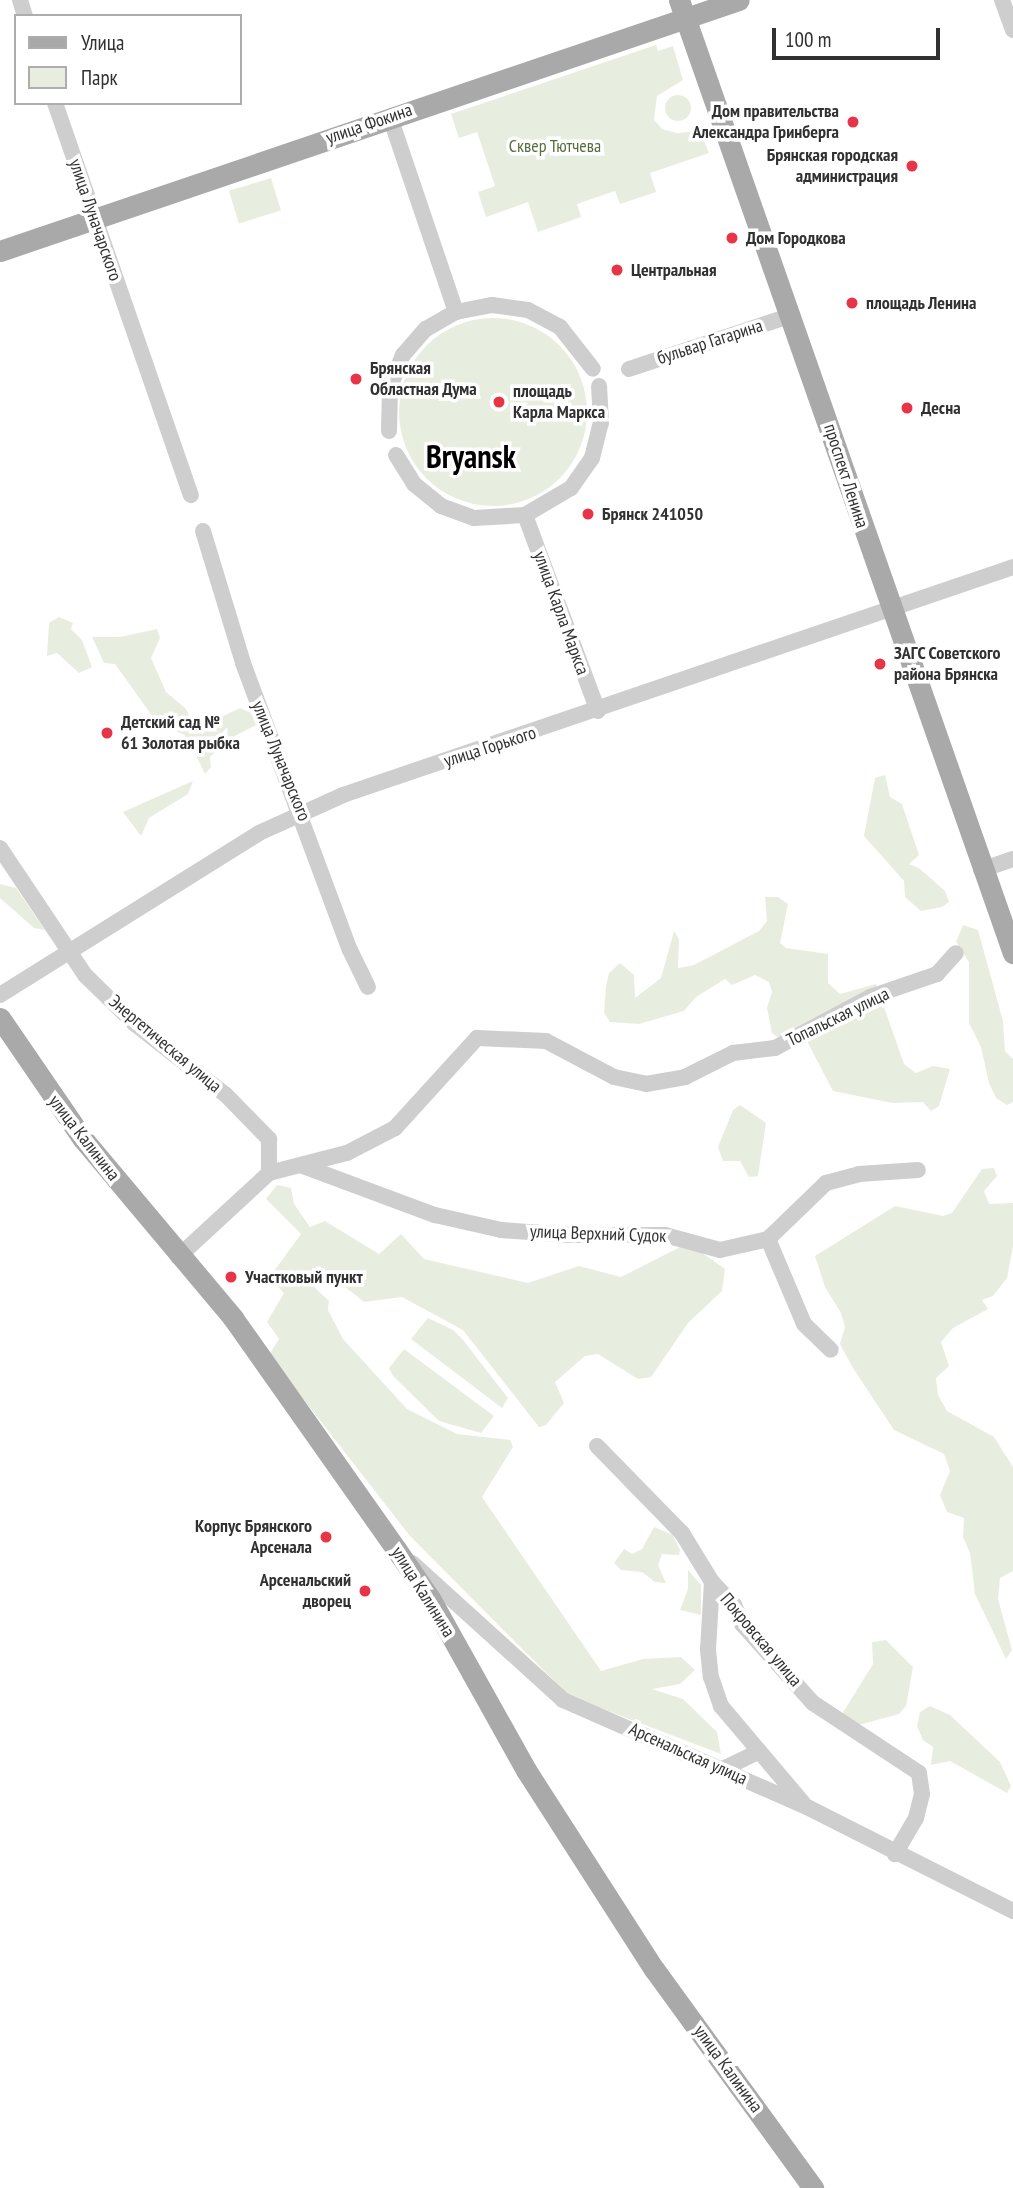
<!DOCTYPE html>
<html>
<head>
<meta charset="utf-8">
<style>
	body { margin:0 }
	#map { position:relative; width:1013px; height:2188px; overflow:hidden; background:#fff; font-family:"PT Sans Narrow",sans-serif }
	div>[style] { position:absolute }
	.green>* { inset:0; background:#e8eedf; transform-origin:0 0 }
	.round { border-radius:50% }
	.minor>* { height:16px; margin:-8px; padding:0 8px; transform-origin:8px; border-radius:8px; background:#cecece }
	.major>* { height:21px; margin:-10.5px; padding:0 10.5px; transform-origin:10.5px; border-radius:10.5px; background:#a9a9a9 }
	.dots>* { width:19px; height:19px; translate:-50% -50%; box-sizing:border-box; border:4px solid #fff; border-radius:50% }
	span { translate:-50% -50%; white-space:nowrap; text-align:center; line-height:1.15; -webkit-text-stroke:7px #fff; paint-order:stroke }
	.poi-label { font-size:18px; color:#313131; font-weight:700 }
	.right { translate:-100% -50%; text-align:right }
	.left { translate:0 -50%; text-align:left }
	.street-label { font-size:18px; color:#313131 }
	.park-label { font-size:18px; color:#566e3d }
	.town-label { font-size:32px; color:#000; font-weight:700 }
	.legend { position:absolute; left:14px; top:14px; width:228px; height:91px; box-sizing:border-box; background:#fff; border:2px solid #adadad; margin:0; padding:9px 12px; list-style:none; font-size:21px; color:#313131 }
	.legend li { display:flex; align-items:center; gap:14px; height:35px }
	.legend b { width:35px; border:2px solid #adadad }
	.scale { position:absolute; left:772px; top:28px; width:168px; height:32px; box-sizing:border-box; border:4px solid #313131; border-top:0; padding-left:9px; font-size:21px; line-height:24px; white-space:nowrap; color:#313131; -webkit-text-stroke:5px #fff; paint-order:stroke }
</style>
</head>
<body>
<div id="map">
	<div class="green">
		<div style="clip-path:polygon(656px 45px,658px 51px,673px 46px,683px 80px,657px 96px,654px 120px,662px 129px,677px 133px,700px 131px,709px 153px,650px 173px,656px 192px,620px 204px,615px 191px,577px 204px,581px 217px,538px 232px,528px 202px,486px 217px,478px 192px,495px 186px,477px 132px,459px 138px,451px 114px)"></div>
		<div class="round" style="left:665px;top:95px;width:26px;height:26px"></div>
		<div style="left:271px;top:178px;width:34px;height:44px;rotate:73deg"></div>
		<div class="round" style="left:399px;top:318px;width:188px;height:188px"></div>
		<div style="clip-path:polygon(59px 617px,73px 623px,71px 629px,82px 640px,92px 667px,79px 673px,57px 653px,47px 656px,49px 623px)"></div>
		<div style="clip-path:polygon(157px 629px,160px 638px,151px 658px,166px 692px,186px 709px,195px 730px,240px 708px,251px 713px,256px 725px,231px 738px,210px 757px,211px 767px,205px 774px,194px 751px,186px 745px,185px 735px,158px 724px,115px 664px,104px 663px,92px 637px,120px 637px)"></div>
		<div style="clip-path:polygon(885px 775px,890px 797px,902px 804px,919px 855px,909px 864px,919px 868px,945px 891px,949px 902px,942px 907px,921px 911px,905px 897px,904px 881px,864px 836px,875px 778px)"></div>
		<div style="clip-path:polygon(193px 781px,188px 794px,149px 818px,141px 836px,123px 812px)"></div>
		<div style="clip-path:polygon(0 884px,16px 888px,45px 930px,34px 928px,0 898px)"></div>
		<div style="clip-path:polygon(765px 897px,778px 897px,788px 904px,780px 943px,786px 948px,828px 954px,828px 983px,840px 994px,876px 984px,904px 1064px,916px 1073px,933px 1066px,950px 1069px,939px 1106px,931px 1111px,923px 1102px,892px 1103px,833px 1091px,807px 1041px,780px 1039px,772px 1033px,767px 1008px,772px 992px,769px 982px,755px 975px,732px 985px,725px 979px,696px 997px,684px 1011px,639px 1024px,610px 1022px,604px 1013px,606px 986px,609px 973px,620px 963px,634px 975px,635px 998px,661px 978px,674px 931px,679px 939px,678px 968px,694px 965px,759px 931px,767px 921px)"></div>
		<div style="clip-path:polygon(963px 925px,978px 930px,1003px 1021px,1005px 1051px,1013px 1059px,1013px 1102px,1007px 1105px,996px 1098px,989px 1083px,981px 1047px,969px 1023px,969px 962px,956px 942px)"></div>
		<div style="clip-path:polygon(740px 1105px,766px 1123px,758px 1176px,749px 1177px,740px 1161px,723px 1161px,718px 1147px,733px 1110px)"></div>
		<div style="clip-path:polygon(994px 1168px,997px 1176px,984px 1191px,989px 1204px,1013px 1203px,1013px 1246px,1007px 1278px,993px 1296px,982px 1300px,988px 1309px,953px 1328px,941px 1342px,949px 1366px,936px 1378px,938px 1395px,947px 1411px,994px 1437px,1013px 1467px,1013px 1571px,1000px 1578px,998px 1599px,1012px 1650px,1006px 1659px,975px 1594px,970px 1553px,963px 1537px,964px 1518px,947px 1512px,940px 1495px,950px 1471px,944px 1454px,894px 1430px,853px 1368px,840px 1344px,845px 1327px,841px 1313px,825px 1287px,815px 1256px,895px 1206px,943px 1216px,952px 1213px,982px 1169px)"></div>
		<div style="clip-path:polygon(277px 1185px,291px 1188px,294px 1204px,310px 1227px,325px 1221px,379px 1254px,401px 1234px,424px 1259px,528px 1283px,579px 1266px,621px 1277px,688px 1243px,725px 1269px,722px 1291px,688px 1323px,651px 1377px,638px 1379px,598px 1354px,585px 1356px,555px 1382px,564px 1403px,546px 1425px,539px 1427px,463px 1330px,402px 1297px,364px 1302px,325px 1271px,313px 1268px,307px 1280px,329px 1301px,328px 1310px,343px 1339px,407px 1409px,457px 1434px,510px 1440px,513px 1447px,482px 1497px,601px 1671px,643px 1659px,681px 1657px,695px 1670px,680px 1684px,652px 1689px,683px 1699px,717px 1732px,721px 1754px,569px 1696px,410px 1536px,269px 1355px,279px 1339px,267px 1322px,284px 1293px,269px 1278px,301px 1234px,266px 1199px)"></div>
		<div style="clip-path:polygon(428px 1318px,453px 1330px,463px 1340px,508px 1398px,502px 1408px,411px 1339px)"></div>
		<div style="clip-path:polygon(404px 1349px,494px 1416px,481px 1433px,439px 1421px,393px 1376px,389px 1368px)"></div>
		<div style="clip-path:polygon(654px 1527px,673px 1535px,680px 1550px,679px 1555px,662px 1554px,658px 1565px,666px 1583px,655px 1582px,642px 1572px,621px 1570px,614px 1563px,624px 1549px,632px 1554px,642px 1549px)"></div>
		<div style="clip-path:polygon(688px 1570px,701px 1585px,701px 1615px,680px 1610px,688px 1589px)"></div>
		<div style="clip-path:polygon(886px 1640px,913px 1667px,906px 1706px,899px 1714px,851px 1727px,839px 1719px,873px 1664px,872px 1642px)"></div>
		<div style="clip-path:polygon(930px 1706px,950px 1715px,1000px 1762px,1011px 1786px,1007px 1793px,950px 1761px,931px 1765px,933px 1747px,923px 1740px,917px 1726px,920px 1712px)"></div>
	</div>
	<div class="minor">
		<div style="left:20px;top:0;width:17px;rotate:73deg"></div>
		<div style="left:1002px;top:0;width:32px;rotate:70deg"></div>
		<div style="left:55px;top:103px;width:415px;rotate:70.9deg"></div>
		<div style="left:390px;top:117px;width:206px;rotate:71.3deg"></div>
		<div style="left:629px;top:369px;width:172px;rotate:-18.3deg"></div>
		<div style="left:389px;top:431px;width:44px;rotate:-88.7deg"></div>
		<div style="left:390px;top:387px;width:35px;rotate:-68deg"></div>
		<div style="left:403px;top:355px;width:35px;rotate:-49deg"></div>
		<div style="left:426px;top:329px;width:34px;rotate:-30deg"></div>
		<div style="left:456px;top:312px;width:37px;rotate:-11deg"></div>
		<div style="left:492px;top:305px;width:36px;rotate:8deg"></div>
		<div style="left:528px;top:310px;width:36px;rotate:28deg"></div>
		<div style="left:560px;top:327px;width:53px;rotate:51.8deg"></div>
		<div style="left:396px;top:455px;width:34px;rotate:58deg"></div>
		<div style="left:414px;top:484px;width:35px;rotate:39deg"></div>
		<div style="left:441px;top:506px;width:35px;rotate:20deg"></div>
		<div style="left:474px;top:518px;width:51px;rotate:-3.4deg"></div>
		<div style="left:525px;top:515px;width:53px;rotate:-30.4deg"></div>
		<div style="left:571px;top:488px;width:37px;rotate:-55deg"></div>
		<div style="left:592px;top:458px;width:36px;rotate:-76deg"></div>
		<div style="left:601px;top:423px;width:37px;rotate:-93deg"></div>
		<div style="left:525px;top:515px;width:209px;rotate:69.6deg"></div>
		<div style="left:203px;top:531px;width:138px;rotate:73.1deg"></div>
		<div style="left:243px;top:663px;width:306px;rotate:69.6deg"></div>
		<div style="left:350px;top:950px;width:41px;rotate:64.1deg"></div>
		<div style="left:0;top:848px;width:153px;rotate:56.2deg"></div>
		<div style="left:85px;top:975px;width:70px;rotate:44.4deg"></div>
		<div style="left:135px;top:1024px;width:115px;rotate:38deg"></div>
		<div style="left:226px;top:1095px;width:62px;rotate:45.7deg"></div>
		<div style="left:269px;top:1139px;width:34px;rotate:90deg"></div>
		<div style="left:981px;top:870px;width:34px;rotate:-19deg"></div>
		<div style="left:0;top:995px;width:305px;rotate:-32deg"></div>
		<div style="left:259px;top:833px;width:92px;rotate:-24.3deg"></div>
		<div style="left:343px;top:795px;width:708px;rotate:-18.79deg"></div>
		<div style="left:303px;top:1166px;width:141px;rotate:20.4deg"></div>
		<div style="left:435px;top:1215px;width:68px;rotate:12.8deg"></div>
		<div style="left:501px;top:1230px;width:69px;rotate:4.1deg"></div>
		<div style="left:570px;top:1235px;width:95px"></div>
		<div style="left:665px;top:1235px;width:57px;rotate:15.3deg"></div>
		<div style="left:720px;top:1250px;width:49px;rotate:-12.9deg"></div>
		<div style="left:768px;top:1239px;width:81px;rotate:-44deg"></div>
		<div style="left:826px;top:1183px;width:34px;rotate:-15deg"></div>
		<div style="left:859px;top:1174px;width:59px;rotate:-3.9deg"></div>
		<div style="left:768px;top:1239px;width:92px;rotate:67deg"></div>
		<div style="left:804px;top:1324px;width:37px;rotate:44deg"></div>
		<div style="left:178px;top:1257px;width:124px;rotate:-42.7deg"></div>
		<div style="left:269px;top:1173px;width:81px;rotate:-14.4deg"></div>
		<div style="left:347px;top:1153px;width:54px;rotate:-27.5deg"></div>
		<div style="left:395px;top:1128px;width:122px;rotate:-47.7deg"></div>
		<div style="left:477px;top:1038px;width:69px;rotate:2.5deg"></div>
		<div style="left:546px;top:1041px;width:77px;rotate:27.9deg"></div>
		<div style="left:614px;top:1077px;width:33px;rotate:12deg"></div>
		<div style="left:646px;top:1084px;width:40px;rotate:-10deg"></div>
		<div style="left:685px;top:1077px;width:54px;rotate:-26.6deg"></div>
		<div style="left:733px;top:1053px;width:42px;rotate:-6.8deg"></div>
		<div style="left:775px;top:1048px;width:108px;rotate:-28.2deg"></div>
		<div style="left:870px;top:997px;width:71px;rotate:-18.9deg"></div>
		<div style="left:937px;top:974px;width:28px;rotate:-48deg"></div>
		<div style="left:597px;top:1446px;width:122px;rotate:45.7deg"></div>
		<div style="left:682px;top:1533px;width:57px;rotate:58.5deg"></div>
		<div style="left:712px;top:1582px;width:32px;rotate:46deg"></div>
		<div style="left:734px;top:1605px;width:21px;rotate:67deg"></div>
		<div style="left:742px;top:1624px;width:106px;rotate:48.1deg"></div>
		<div style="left:813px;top:1703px;width:127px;rotate:33.4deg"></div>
		<div style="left:919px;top:1773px;width:21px;rotate:82deg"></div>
		<div style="left:922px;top:1794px;width:25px;rotate:104deg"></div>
		<div style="left:916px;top:1818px;width:42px;rotate:120.3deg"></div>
		<div style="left:412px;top:1563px;width:204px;rotate:42.2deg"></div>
		<div style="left:563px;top:1700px;width:266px;rotate:23.7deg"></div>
		<div style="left:807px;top:1807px;width:231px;rotate:26.8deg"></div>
		<div style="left:712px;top:1582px;width:68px;rotate:93.4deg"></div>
		<div style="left:708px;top:1650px;width:27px;rotate:84deg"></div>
		<div style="left:711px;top:1677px;width:31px;rotate:71deg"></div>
		<div style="left:721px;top:1706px;width:127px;rotate:49.8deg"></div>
		<div style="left:723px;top:1769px;width:39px;rotate:-26deg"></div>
	</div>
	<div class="major">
		<div style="left:679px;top:0;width:1010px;rotate:70.69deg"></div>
		<div style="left:0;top:251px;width:780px;rotate:-18.76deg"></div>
		<div style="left:0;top:1018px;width:147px;rotate:55.6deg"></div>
		<div style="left:83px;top:1139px;width:234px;rotate:50deg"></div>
		<div style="left:233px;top:1318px;width:283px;rotate:54.8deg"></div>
		<div style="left:396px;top:1549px;width:62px;rotate:55.5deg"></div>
		<div style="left:431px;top:1600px;width:195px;rotate:60.8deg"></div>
		<div style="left:526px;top:1770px;width:237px;rotate:57.3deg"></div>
		<div style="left:654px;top:1969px;width:271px;rotate:54deg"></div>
	</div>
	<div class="dots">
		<div style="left:853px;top:122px;background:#e83447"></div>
		<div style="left:912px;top:166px;background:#e83447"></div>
		<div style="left:732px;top:238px;background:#e83447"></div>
		<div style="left:617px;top:270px;background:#e83447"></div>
		<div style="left:852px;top:303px;background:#e83447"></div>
		<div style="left:356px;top:379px;background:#e83447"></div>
		<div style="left:499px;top:402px;background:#e83447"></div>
		<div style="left:907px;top:408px;background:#e83447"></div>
		<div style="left:588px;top:514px;background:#e83447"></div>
		<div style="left:880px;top:664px;background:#e83447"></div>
		<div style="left:107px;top:733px;background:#e83447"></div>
		<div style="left:231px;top:1277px;background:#e83447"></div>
		<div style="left:326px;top:1537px;background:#e83447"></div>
		<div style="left:365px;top:1591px;background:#e83447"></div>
	</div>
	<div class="poi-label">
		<span class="right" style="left:839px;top:122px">Дом правительства<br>Александра Гринберга</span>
		<span class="right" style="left:898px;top:166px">Брянская городская<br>администрация</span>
		<span class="left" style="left:746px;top:238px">Дом Городкова</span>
		<span class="left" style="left:631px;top:270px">Центральная</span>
		<span class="left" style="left:866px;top:303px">площадь Ленина</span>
		<span class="left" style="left:370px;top:379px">Брянская<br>Областная Дума</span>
		<span class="left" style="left:513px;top:402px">площадь<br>Карла Маркса</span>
		<span class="left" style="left:921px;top:408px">Десна</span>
		<span class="left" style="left:602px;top:514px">Брянск 241050</span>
		<span class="left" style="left:894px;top:664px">ЗАГС Советского<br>района Брянска</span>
		<span class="left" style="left:121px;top:733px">Детский сад №<br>61 Золотая рыбка</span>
		<span class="left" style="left:245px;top:1277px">Участковый пункт</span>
		<span class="right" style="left:312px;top:1537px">Корпус Брянского<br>Арсенала</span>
		<span class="right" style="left:351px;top:1591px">Арсенальский<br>дворец</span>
	</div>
	<div class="street-label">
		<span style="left:369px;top:124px;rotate:-19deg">улица Фокина</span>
		<span style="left:95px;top:220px;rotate:71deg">улица Луначарского</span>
		<span style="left:710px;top:342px;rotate:-18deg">бульвар Гагарина</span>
		<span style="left:846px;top:476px;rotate:72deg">проспект Ленина</span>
		<span style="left:561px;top:613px;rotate:70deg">улица Карла Маркса</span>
		<span style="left:490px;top:747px;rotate:-18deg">улица Горького</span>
		<span style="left:281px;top:761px;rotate:68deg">улица Луначарского</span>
		<span style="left:838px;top:1017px;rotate:-26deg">Топальская улица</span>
		<span style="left:165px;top:1044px;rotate:40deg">Энергетическая улица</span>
		<span style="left:84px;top:1138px;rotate:52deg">улица Калинина</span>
		<span style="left:598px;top:1234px;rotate:2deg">улица Верхний Судок</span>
		<span style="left:423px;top:1592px;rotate:58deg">улица Калинина</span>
		<span style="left:761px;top:1640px;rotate:50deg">Покровская улица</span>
		<span style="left:688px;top:1754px;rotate:24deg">Арсенальская улица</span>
		<span style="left:728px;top:2069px;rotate:54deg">улица Калинина</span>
	</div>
	<div class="park-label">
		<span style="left:555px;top:146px">Сквер Тютчева</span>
	</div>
	<div class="town-label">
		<span style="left:471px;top:456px">Bryansk</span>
	</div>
	<ul class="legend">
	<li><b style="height:9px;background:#a9a9a9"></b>Улица</li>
	<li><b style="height:19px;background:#e8eedf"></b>Парк</li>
	</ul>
	<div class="scale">100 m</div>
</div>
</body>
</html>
